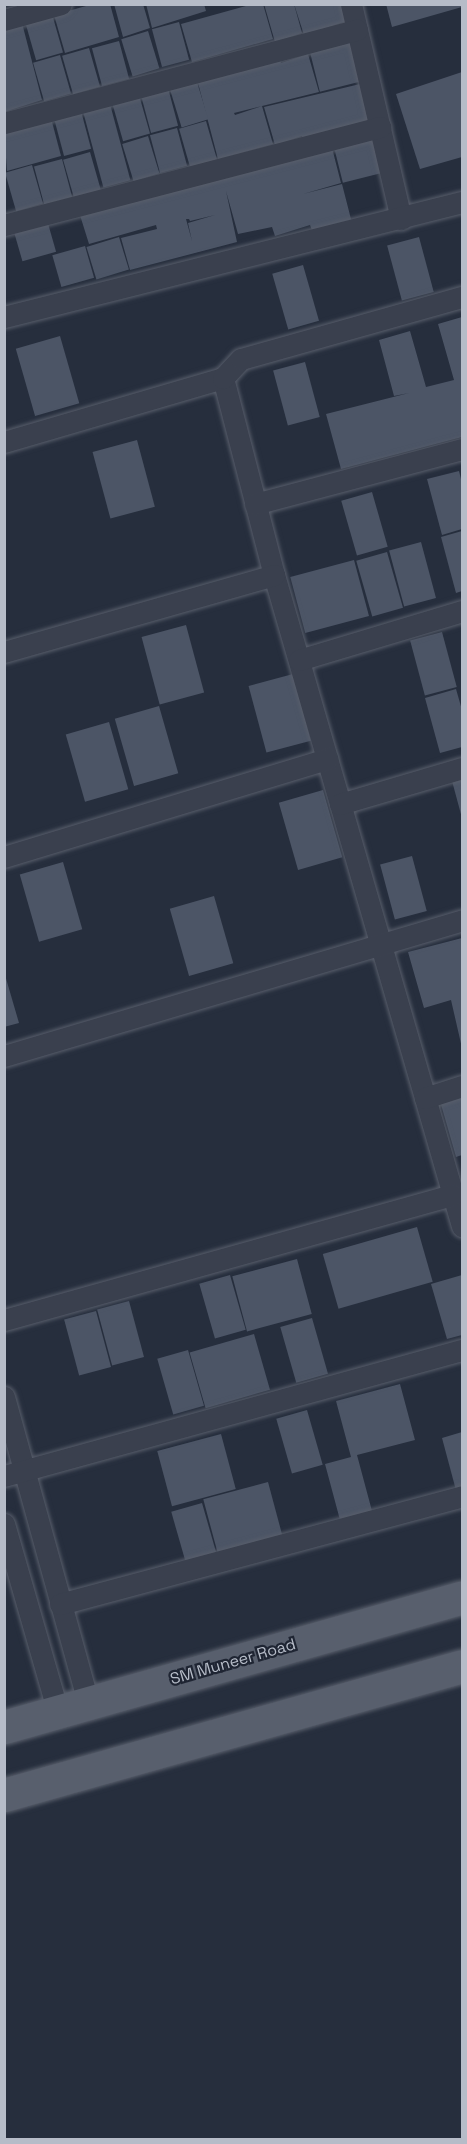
<!DOCTYPE html>
<html>
<head>
<meta charset="utf-8">
<style>
	body { margin:0 }
	#map { position:relative; width:467px; height:2144px; overflow:hidden; background:#262e3d; font-family:"Space Grotesk",sans-serif }
	div>[style] { position:absolute }
	.building>* { inset:0; background:#4c5566; transform-origin:0 0 }
	.roads { filter:drop-shadow(0 0 2px #585e6b) drop-shadow(0 0 2px #585e6b) }
	.minor>* { height:21px; margin:-10.5px; padding:0 10.5px; transform-origin:10.5px; border-radius:10.5px; background:#3a404e }
	.primary>* { height:33px; margin:-16.5px; padding:0 16.5px; transform-origin:16.5px; border-radius:16.5px; background:#585f6d }
	span { translate:-50% -50%; white-space:nowrap; text-align:center; line-height:1.15; -webkit-text-stroke:4.5px #1f2533; paint-order:stroke }
	.street-label { font-size:16px; color:#b6bcc8 }
	.frame { position:absolute; inset:0; border:6px solid #b6bcc8; pointer-events:none }
</style>
</head>
<body>
<div id="map">
	<div class="building">
		<div style="clip-path:polygon(93px 4px,110px 4px,119px 37px,65px 53px,54px 15px)"></div>
		<div style="clip-path:polygon(114px 4px,143px 4px,150px 28px,123px 37px)"></div>
		<div style="clip-path:polygon(146px 4px,204px 4px,206px 11px,152px 28px)"></div>
		<div style="clip-path:polygon(253px 4px,263px 4px,273px 39px,192px 62px,181px 24px)"></div>
		<div style="clip-path:polygon(264px 4px,294px 4px,302px 33px,275px 42px)"></div>
		<div style="clip-path:polygon(294px 4px,342px 4px,347px 21px,304px 35px)"></div>
		<div style="clip-path:polygon(386px 4px,462px 4px,462px 7px,392px 27px)"></div>
		<div style="left:52px;top:14px;width:40px;height:28px;rotate:74deg"></div>
		<div style="left:179px;top:22px;width:39px;height:28px;rotate:75deg"></div>
		<div style="clip-path:polygon(22px 23px,42px 100px,4px 112px,4px 29px)"></div>
		<div style="left:148px;top:31px;width:39px;height:28px;rotate:73deg"></div>
		<div style="left:119px;top:41px;width:39px;height:28px;rotate:75deg"></div>
		<div style="left:350px;top:43px;width:40px;height:41px;rotate:76deg"></div>
		<div style="left:89px;top:48px;width:40px;height:28px;rotate:74deg"></div>
		<div style="clip-path:polygon(308px 54px,319px 92px,234px 113px,235px 115px,262px 106px,273px 144px,218px 159px,198px 83px,280px 59px,281px 63px)"></div>
		<div style="left:60px;top:55px;width:40px;height:28px;rotate:74deg"></div>
		<div style="clip-path:polygon(462px 72px,462px 157px,420px 169px,396px 94px)"></div>
		<div style="left:197px;top:82px;width:39px;height:28px;rotate:73deg"></div>
		<div style="clip-path:polygon(360px 84px,370px 123px,303px 140px,302px 136px,275px 145px,264px 107px)"></div>
		<div style="left:168px;top:88px;width:39px;height:28px;rotate:75deg"></div>
		<div style="left:139px;top:95px;width:40px;height:28px;rotate:74deg"></div>
		<div style="left:110px;top:104px;width:79px;height:28px;rotate:75deg"></div>
		<div style="left:81px;top:111px;width:39px;height:28px;rotate:75deg"></div>
		<div style="clip-path:polygon(51px 118px,61px 156px,7px 171px,4px 131px)"></div>
		<div style="left:206px;top:121px;width:40px;height:28px;rotate:74deg"></div>
		<div style="left:177px;top:128px;width:39px;height:28px;rotate:75deg"></div>
		<div style="left:373px;top:134px;width:40px;height:41px;rotate:76deg"></div>
		<div style="left:148px;top:136px;width:39px;height:27px;rotate:73deg"></div>
		<div style="clip-path:polygon(evenodd,331px 144px,341px 183px,303px 194px,342px 184px,352px 223px,313px 233px,310px 225px,275px 236px,272px 227px,238px 234px,226px 191px,237px 242px,130px 270px,121px 238px,157px 229px,156px 225px,89px 244px,79px 212px,331px 144px,215px 215px,188px 223px,192px 241px,186px 219px,189px 219px,190px 221px,215px 215px)"></div>
		<div style="left:90px;top:152px;width:40px;height:28px;rotate:74deg"></div>
		<div style="left:62px;top:159px;width:39px;height:29px;rotate:75deg"></div>
		<div style="left:32px;top:165px;width:40px;height:28px;rotate:74deg"></div>
		<div style="left:47px;top:220px;width:33px;height:35px;rotate:74deg"></div>
		<div style="left:119px;top:237px;width:34px;height:34px;rotate:73deg"></div>
		<div style="left:419px;top:237px;width:57px;height:33px;rotate:75deg"></div>
		<div style="left:85px;top:246px;width:33px;height:34px;rotate:74deg"></div>
		<div style="left:303px;top:265px;width:58px;height:32px;rotate:74deg"></div>
		<div style="clip-path:polygon(462px 317px,462px 437px,341px 469px,326px 414px,409px 393px,394px 396px,379px 340px,410px 331px,426px 387px,454px 380px,438px 324px)"></div>
		<div style="left:60px;top:336px;width:70px;height:46px;rotate:74deg"></div>
		<div style="left:305px;top:362px;width:57px;height:33px;rotate:75deg"></div>
		<div style="left:137px;top:440px;width:69px;height:46px;rotate:75deg"></div>
		<div style="clip-path:polygon(459px 471px,462px 483px,462px 529px,442px 535px,427px 479px)"></div>
		<div style="left:372px;top:492px;width:57px;height:32px;rotate:74deg"></div>
		<div style="clip-path:polygon(462px 531px,462px 591px,456px 593px,441px 537px)"></div>
		<div style="left:421px;top:542px;width:58px;height:33px;rotate:75deg"></div>
		<div style="left:387px;top:552px;width:58px;height:32px;rotate:74deg"></div>
		<div style="left:354px;top:560px;width:58px;height:66px;rotate:75deg"></div>
		<div style="left:186px;top:625px;width:70px;height:46px;rotate:75deg"></div>
		<div style="left:442px;top:632px;width:57px;height:33px;rotate:75deg"></div>
		<div style="left:293px;top:674px;width:69px;height:46px;rotate:75deg"></div>
		<div style="clip-path:polygon(456px 689px,462px 710px,462px 747px,440px 753px,425px 698px)"></div>
		<div style="left:159px;top:706px;width:70px;height:46px;rotate:74deg"></div>
		<div style="left:109px;top:722px;width:70px;height:45px;rotate:74deg"></div>
		<div style="clip-path:polygon(462px 778px,462px 818px,452px 781px)"></div>
		<div style="left:323px;top:790px;width:70px;height:46px;rotate:74deg"></div>
		<div style="left:412px;top:856px;width:57px;height:33px;rotate:75deg"></div>
		<div style="left:63px;top:862px;width:70px;height:45px;rotate:74deg"></div>
		<div style="left:214px;top:896px;width:70px;height:46px;rotate:74deg"></div>
		<div style="clip-path:polygon(462px 938px,462px 1048px,451px 1000px,424px 1008px,408px 952px)"></div>
		<div style="clip-path:polygon(5px 975px,19px 1023px,4px 1027px,4px 976px)"></div>
		<div style="clip-path:polygon(462px 1095px,462px 1155px,456px 1157px,440px 1101px)"></div>
		<div style="left:417px;top:1227px;width:57px;height:98px;rotate:74deg"></div>
		<div style="left:297px;top:1259px;width:57px;height:67px;rotate:75deg"></div>
		<div style="left:230px;top:1275px;width:57px;height:32px;rotate:74deg"></div>
		<div style="clip-path:polygon(462px 1275px,462px 1335px,447px 1339px,431px 1284px)"></div>
		<div style="left:129px;top:1301px;width:58px;height:33px;rotate:75deg"></div>
		<div style="left:96px;top:1311px;width:58px;height:33px;rotate:75deg"></div>
		<div style="left:312px;top:1318px;width:58px;height:33px;rotate:74deg"></div>
		<div style="left:254px;top:1334px;width:58px;height:67px;rotate:74deg"></div>
		<div style="left:188px;top:1350px;width:58px;height:32px;rotate:74deg"></div>
		<div style="clip-path:polygon(400px 1384px,415px 1440px,357px 1455px,372px 1511px,340px 1520px,325px 1464px,351px 1457px,336px 1401px)"></div>
		<div style="left:307px;top:1410px;width:57px;height:32px;rotate:74deg"></div>
		<div style="clip-path:polygon(462px 1432px,462px 1492px,457px 1494px,442px 1438px)"></div>
		<div style="left:221px;top:1434px;width:57px;height:66px;rotate:75deg"></div>
		<div style="left:268px;top:1482px;width:58px;height:67px;rotate:75deg"></div>
		<div style="left:202px;top:1503px;width:58px;height:32px;rotate:74deg"></div>
	</div>
	<div class="roads">
		<div class="minor">
			<div style="left:351px;top:4px;width:221px;rotate:76.9deg"></div>
			<div style="left:4px;top:20px;width:59px;rotate:-15.7deg"></div>
			<div style="left:4px;top:123px;width:365px;rotate:-14.8deg"></div>
			<div style="left:4px;top:225px;width:389px;rotate:-14.6deg"></div>
			<div style="left:4px;top:317px;width:472px;rotate:-14.1deg"></div>
			<div style="left:223px;top:378px;width:203px;rotate:75.5deg"></div>
			<div style="left:274px;top:575px;width:678px;rotate:73.89deg"></div>
			<div style="left:4px;top:442px;width:228px;rotate:-16.3deg"></div>
			<div style="left:223px;top:378px;width:26px;rotate:-47deg"></div>
			<div style="left:241px;top:359px;width:230px;rotate:-15.7deg"></div>
			<div style="left:255px;top:504px;width:214px;rotate:-14.9deg"></div>
			<div style="left:4px;top:652px;width:281px;rotate:-15.9deg"></div>
			<div style="left:299px;top:660px;width:170px;rotate:-16.7deg"></div>
			<div style="left:340px;top:804px;width:127px;rotate:-16.4deg"></div>
			<div style="left:4px;top:857px;width:338px;rotate:-16.9deg"></div>
			<div style="left:4px;top:1056px;width:478px;rotate:-16.5deg"></div>
			<div style="left:425px;top:1098px;width:39px;rotate:-18deg"></div>
			<div style="left:4px;top:1320px;width:466px;rotate:-15.6deg"></div>
			<div style="left:4px;top:1397px;width:317px;rotate:74.6deg"></div>
			<div style="left:4px;top:1476px;width:475px;rotate:-15.4deg"></div>
			<div style="left:4px;top:1524px;width:196px;rotate:74deg"></div>
			<div style="left:60px;top:1604px;width:416px;rotate:-15deg"></div>
		</div>
		<div class="primary">
			<div style="left:4px;top:1727px;width:476px;rotate:-15.8deg"></div>
			<div style="left:4px;top:1795px;width:476px;rotate:-15.7deg"></div>
		</div>
	</div>
	<div class="street-label">
		<span style="left:233px;top:1662px;rotate:-16deg">SM Muneer Road</span>
	</div>
	<div class="frame"></div>
</div>
</body>
</html>
